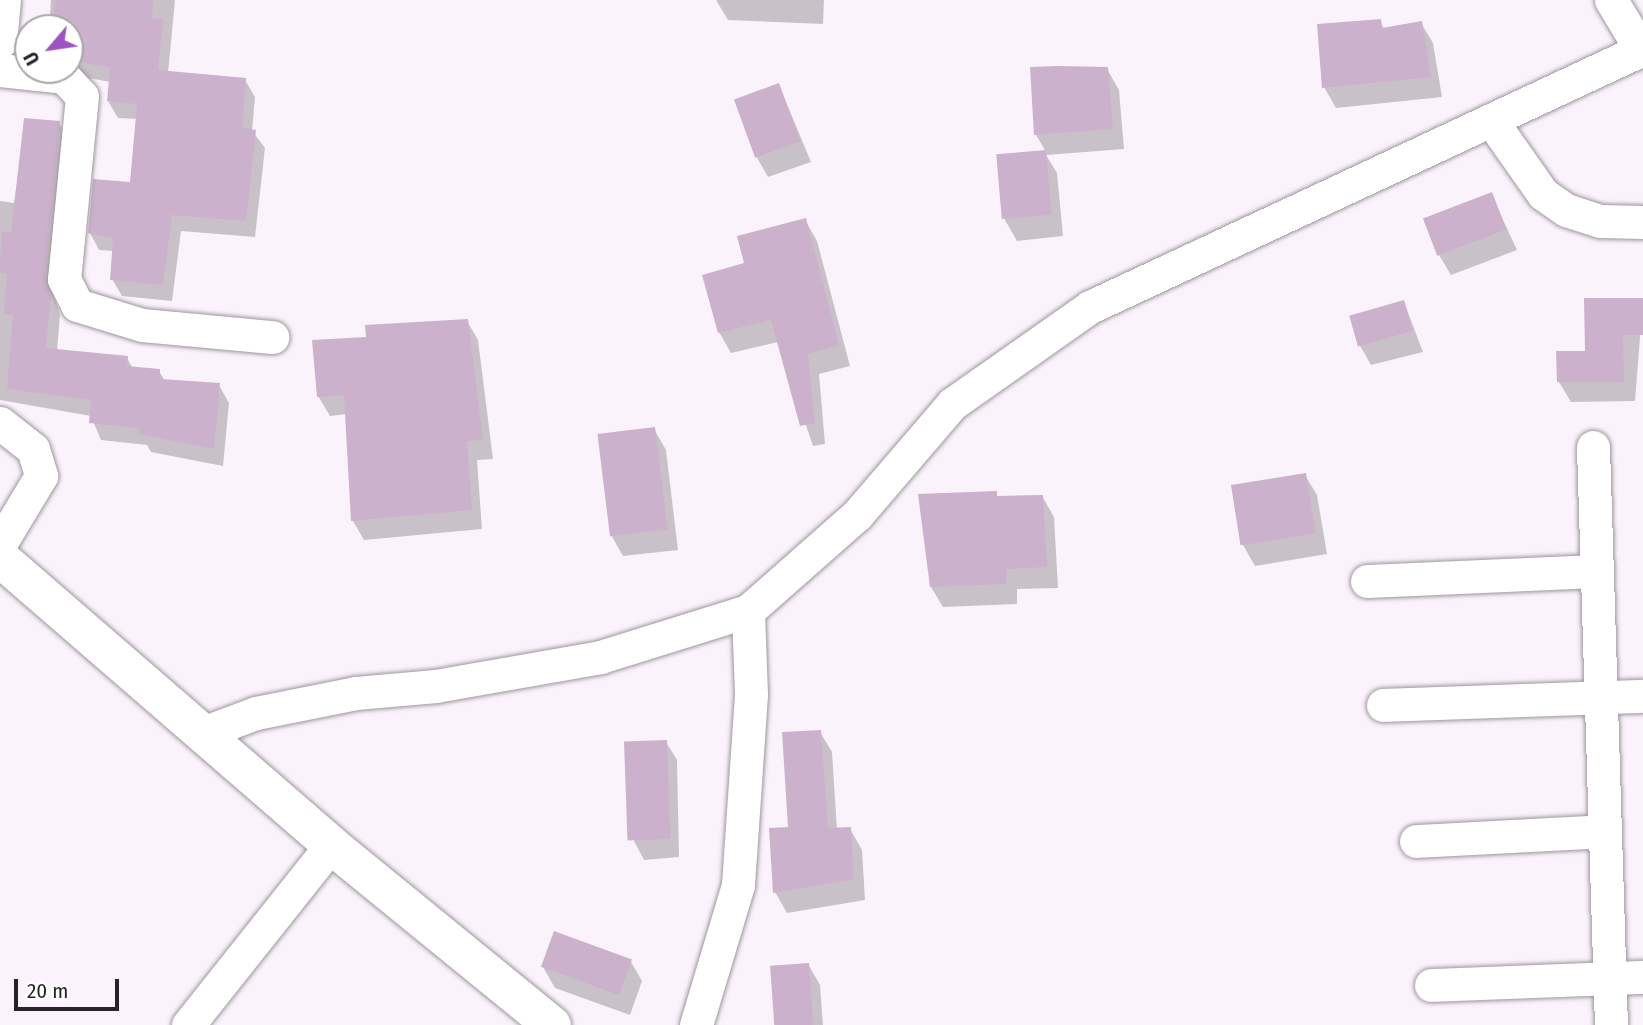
<!DOCTYPE html>
<html>
<head>
<meta charset="utf-8">
<style>
	body { margin:0 }
	#map { position:relative; width:1643px; height:1025px; overflow:hidden; background:#fbf3fb; font-family:"Fira Sans Condensed",sans-serif }
	div>[style] { position:absolute }
	.shadow>* { inset:0; background:#0003 }
	.building>* { inset:0; background:#cbb1cb; transform-origin:0 0 }
	.roads { filter:drop-shadow(0 0 2px #9e969e) drop-shadow(0 0 2px #9e969e) }
	.street>* { height:33px; margin:-16.5px; padding:0 16.5px; transform-origin:16.5px; border-radius:16.5px; background:#fff }
	.secondary>* { height:38px; margin:-19px; padding:0 19px; transform-origin:19px; border-radius:19px; background:#fff }
	span { translate:-50% -50%; white-space:nowrap; text-align:center; line-height:1.15; -webkit-text-stroke:7px #fff; paint-order:stroke }
	.north { position:absolute; left:14px; top:14px; width:70px; height:70px; box-sizing:border-box; background:#fff; border:2px solid #a8a7a8; border-radius:50%; rotate:241deg; font-size:19px; font-weight:700; line-height:28px; text-align:center; color:#262326 }
	.north::after { content:''; display:block; margin:auto; width:24px; height:32px; background:#9e53c5; clip-path:polygon(50% 0,100% 100%,50% 72%,0 100%) }
	.scale { position:absolute; left:14px; top:979px; width:105px; height:32px; box-sizing:border-box; border:4px solid #262326; border-top:0; padding-left:9px; font-size:21px; line-height:24px; white-space:nowrap; color:#262326; -webkit-text-stroke:5px #fff; paint-order:stroke }
</style>
</head>
<body>
<div id="map">
	<div class="shadow">
		<div style="clip-path:polygon(51px 0,175px 0,168px 73px,245px 80px,255px 97px,252px 131px,265px 148px,255px 237px,181px 231px,172px 301px,122px 296px,112px 279px,113px 251px,99px 250px,90px 233px,132px 184px,138px 119px,118px 118px,108px 101px,110px 82px,57px 72px,70px 70px,70px 28px,49px 28px)"></div>
		<div style="clip-path:polygon(716px 0,824px 0,823px 24px,728px 20px)"></div>
		<div style="clip-path:polygon(1380px 21px,1384px 29px,1421px 23px,1433px 43px,1442px 97px,1336px 108px,1324px 87px)"></div>
		<div style="clip-path:polygon(1107px 69px,1119px 90px,1124px 149px,1046px 155px,1057px 173px,1063px 236px,1017px 241px,1005px 220px,998px 157px,1046px 152px,1036px 135px)"></div>
		<div style="clip-path:polygon(779px 85px,811px 162px,768px 177px,756px 156px)"></div>
		<div style="clip-path:polygon(26px 120px,59px 123px,69px 141px,54px 296px,60px 315px,57px 351px,127px 358px,133px 369px,159px 371px,165px 381px,219px 385px,229px 403px,223px 466px,151px 452px,147px 445px,101px 440px,91px 416px,0 400px,0 201px,14px 203px)"></div>
		<div style="clip-path:polygon(1491px 194px,1517px 250px,1451px 275px,1439px 255px)"></div>
		<div style="clip-path:polygon(805px 220px,817px 241px,850px 366px,819px 374px,825px 444px,813px 446px,778px 342px,731px 353px,719px 332px,746px 264px)"></div>
		<div style="clip-path:polygon(1643px 299px,1635px 401px,1571px 402px,1559px 382px)"></div>
		<div style="clip-path:polygon(1404px 302px,1423px 352px,1371px 365px,1359px 344px)"></div>
		<div style="clip-path:polygon(467px 321px,478px 340px,493px 459px,477px 460px,482px 529px,364px 540px,353px 521px,347px 414px,330px 416px,318px 396px,367px 338px)"></div>
		<div style="clip-path:polygon(654px 429px,666px 450px,678px 550px,623px 556px,611px 535px)"></div>
		<div style="clip-path:polygon(1305px 475px,1317px 495px,1327px 554px,1255px 566px,1243px 545px,1233px 487px)"></div>
		<div style="clip-path:polygon(1042px 496px,1054px 517px,1058px 588px,1017px 589px,1017px 604px,943px 607px,931px 587px)"></div>
		<div style="clip-path:polygon(820px 732px,832px 752px,837px 830px,850px 829px,862px 850px,865px 900px,787px 913px,775px 892px)"></div>
		<div style="clip-path:polygon(666px 742px,677px 760px,679px 857px,644px 860px,634px 841px)"></div>
		<div style="clip-path:polygon(630px 960px,642px 981px,630px 1015px,555px 988px,543px 967px)"></div>
		<div style="clip-path:polygon(808px 964px,820px 985px,823px 1025px,775px 1025px)"></div>
	</div>
	<div class="building">
		<div style="clip-path:polygon(55px 0,153px 0,152px 18px,163px 19px,158px 70px,246px 78px,242px 128px,256px 130px,246px 221px,172px 215px,163px 285px,110px 280px,113px 238px,88px 233px,93px 179px,130px 182px,137px 104px,107px 101px,110px 68px,70px 60px,70px 28px,53px 28px)"></div>
		<div style="clip-path:polygon(1381px 19px,1382px 28px,1422px 21px,1431px 77px,1322px 88px,1317px 24px)"></div>
		<div style="clip-path:polygon(1058px 66px,1108px 67px,1113px 129px,1034px 135px,1030px 67px)"></div>
		<div style="left:779px;top:83px;width:62px;height:48px;rotate:70deg"></div>
		<div style="clip-path:polygon(24px 118px,60px 121px,45px 277px,51px 296px,46px 348px,128px 356px,127px 366px,160px 369px,160px 379px,220px 383px,214px 449px,139px 434px,140px 428px,89px 423px,91px 400px,7px 389px,13px 315px,4px 314px,7px 274px,0 273px,0 261px,2px 232px,11px 233px)"></div>
		<div style="left:1046px;top:150px;width:65px;height:50px;rotate:85deg"></div>
		<div style="left:1492px;top:192px;width:40px;height:74px;rotate:69deg"></div>
		<div style="clip-path:polygon(806px 218px,839px 345px,808px 354px,815px 423px,800px 426px,771px 320px,718px 333px,702px 275px,744px 263px,737px 236px)"></div>
		<div style="clip-path:polygon(1584px 298px,1643px 298px,1643px 335px,1623px 335px,1624px 382px,1557px 382px,1556px 351px,1585px 351px)"></div>
		<div style="left:1404px;top:300px;width:32px;height:57px;rotate:74deg"></div>
		<div style="clip-path:polygon(468px 319px,483px 440px,467px 441px,472px 510px,351px 521px,344px 395px,317px 397px,312px 340px,366px 337px,365px 325px)"></div>
		<div style="left:655px;top:427px;width:103px;height:58px;rotate:83deg"></div>
		<div style="left:1306px;top:473px;width:61px;height:76px;rotate:81deg"></div>
		<div style="clip-path:polygon(997px 491px,997px 496px,1043px 495px,1047px 567px,1006px 569px,1006px 584px,930px 587px,918px 494px)"></div>
		<div style="clip-path:polygon(821px 730px,828px 828px,851px 827px,854px 879px,773px 893px,769px 828px,788px 827px,782px 732px)"></div>
		<div style="left:667px;top:740px;width:99px;height:43px;rotate:88deg"></div>
		<div style="left:554px;top:931px;width:83px;height:38px;rotate:20deg"></div>
		<div style="left:809px;top:963px;width:62px;height:39px;rotate:86deg"></div>
	</div>
	<div class="roads">
		<div class="street">
			<div style="left:1611px;top:0;width:58px;rotate:59deg"></div>
			<div style="left:0;top:42px;width:42px;rotate:-84.6deg"></div>
			<div style="left:0;top:70px;width:64px;rotate:6.2deg"></div>
			<div style="left:64px;top:77px;width:26px;rotate:47deg"></div>
			<div style="left:82px;top:96px;width:184px;rotate:95.6deg"></div>
			<div style="left:64px;top:279px;width:29px;rotate:63deg"></div>
			<div style="left:77px;top:305px;width:68px;rotate:17.1deg"></div>
			<div style="left:142px;top:325px;width:131px;rotate:5.3deg"></div>
			<div style="left:1491px;top:120px;width:90px;rotate:54.9deg"></div>
			<div style="left:1543px;top:194px;width:28px;rotate:35deg"></div>
			<div style="left:1566px;top:210px;width:36px;rotate:18deg"></div>
			<div style="left:1600px;top:221px;width:43px;rotate:1.3deg"></div>
			<div style="left:0;top:423px;width:42px;rotate:38.2deg"></div>
			<div style="left:33px;top:449px;width:28px;rotate:73deg"></div>
			<div style="left:41px;top:476px;width:79px;rotate:121.1deg"></div>
			<div style="left:1593px;top:447px;width:578px;rotate:88.22deg"></div>
			<div style="left:1367px;top:581px;width:230px;rotate:-2.5deg"></div>
			<div style="left:1383px;top:705px;width:260px;rotate:-2deg"></div>
			<div style="left:200px;top:734px;width:60px;rotate:-20.6deg"></div>
			<div style="left:256px;top:713px;width:102px;rotate:-11.3deg"></div>
			<div style="left:356px;top:693px;width:80px;rotate:-5deg"></div>
			<div style="left:436px;top:686px;width:167px;rotate:-10deg"></div>
			<div style="left:600px;top:657px;width:155px;rotate:-17.3deg"></div>
			<div style="left:748px;top:611px;width:145px;rotate:-41.4deg"></div>
			<div style="left:857px;top:515px;width:146px;rotate:-49.4deg"></div>
			<div style="left:952px;top:404px;width:169px;rotate:-35.1deg"></div>
			<div style="left:1090px;top:307px;width:610px;rotate:-25.01deg"></div>
			<div style="left:1416px;top:841px;width:189px;rotate:-3deg"></div>
			<div style="left:1431px;top:985px;width:212px;rotate:-2.2deg"></div>
			<div style="left:188px;top:1025px;width:230px;rotate:-51.5deg"></div>
			<div style="left:696px;top:1025px;width:146px;rotate:-73.3deg"></div>
			<div style="left:738px;top:885px;width:191px;rotate:-86.1deg"></div>
			<div style="left:751px;top:694px;width:83px;rotate:-92.1deg"></div>
		</div>
		<div class="secondary">
			<div style="left:0;top:558px;width:438px;rotate:40.9deg"></div>
			<div style="left:331px;top:845px;width:285px;rotate:39.2deg"></div>
		</div>
	</div>
	<div class="north">U</div>
	<div class="scale">20 m</div>
</div>
</body>
</html>
